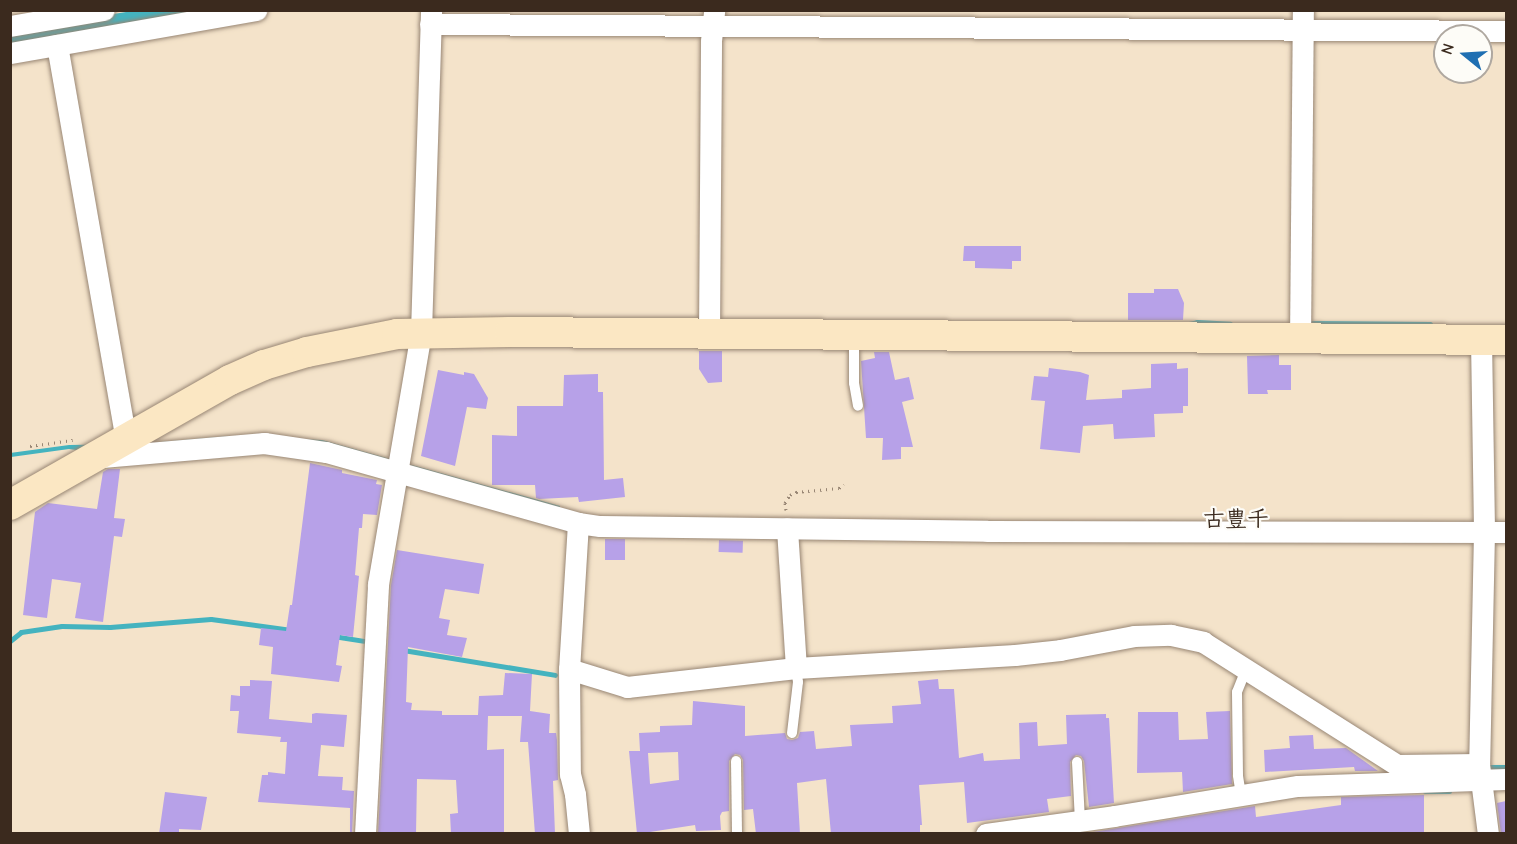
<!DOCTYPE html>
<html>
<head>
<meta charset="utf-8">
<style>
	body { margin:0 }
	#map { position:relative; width:1517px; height:844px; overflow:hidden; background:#f4e3ca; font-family:"Comic Neue","Klee One",sans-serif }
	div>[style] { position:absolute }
	.water>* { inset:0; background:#44b3bf }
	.stream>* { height:5px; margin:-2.5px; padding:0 2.5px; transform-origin:2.5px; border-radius:2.5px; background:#44b3bf }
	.building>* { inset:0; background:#b7a1e8; transform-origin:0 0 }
	.path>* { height:3px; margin-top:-1.5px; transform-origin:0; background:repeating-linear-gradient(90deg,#988674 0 1.5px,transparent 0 6px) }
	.roads { filter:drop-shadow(0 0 2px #988674) drop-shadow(0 0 2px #988674) }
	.lane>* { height:10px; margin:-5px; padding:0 5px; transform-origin:5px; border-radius:5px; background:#fff }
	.street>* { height:21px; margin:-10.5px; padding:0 10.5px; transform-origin:10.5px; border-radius:10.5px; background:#fff }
	.secondary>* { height:30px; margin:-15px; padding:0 15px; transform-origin:15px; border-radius:15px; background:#fbe7c3 }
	span { translate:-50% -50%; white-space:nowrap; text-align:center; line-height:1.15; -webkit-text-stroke:4.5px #fdfcf7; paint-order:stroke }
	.quarter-label { font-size:22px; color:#3b2a1e; font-weight:700 }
	.frame { position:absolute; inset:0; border:12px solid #3b2a1e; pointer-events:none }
	.north { position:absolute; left:1433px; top:24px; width:60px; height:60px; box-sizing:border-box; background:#fdfcf7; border:2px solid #afa8a0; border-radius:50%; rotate:288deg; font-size:16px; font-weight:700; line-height:24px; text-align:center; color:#3b2a1e }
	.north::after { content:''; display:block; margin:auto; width:21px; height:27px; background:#1f6fb2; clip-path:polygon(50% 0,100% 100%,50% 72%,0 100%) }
</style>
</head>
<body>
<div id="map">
	<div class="water">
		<div style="clip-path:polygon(132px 11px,247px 11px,11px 48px,11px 31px)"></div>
		<div style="clip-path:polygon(229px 436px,322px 440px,560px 506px,559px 510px,320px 444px,83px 451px,69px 449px,11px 457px,10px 453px,69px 445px,137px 444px)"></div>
	</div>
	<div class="stream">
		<div style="left:1308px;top:323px;width:122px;rotate:0.5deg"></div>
		<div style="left:1189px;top:324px;width:8px;rotate:-14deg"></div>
		<div style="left:1197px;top:322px;width:33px;rotate:3deg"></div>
		<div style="left:333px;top:636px;width:31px;rotate:9deg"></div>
		<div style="left:10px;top:641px;width:14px;rotate:-39deg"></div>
		<div style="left:21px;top:632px;width:41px;rotate:-8.3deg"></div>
		<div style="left:62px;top:626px;width:48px;rotate:1.2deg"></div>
		<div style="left:110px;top:627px;width:101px;rotate:-4.5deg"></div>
		<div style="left:211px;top:619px;width:81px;rotate:7.8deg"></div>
		<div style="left:403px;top:650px;width:154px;rotate:9.3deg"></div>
		<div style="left:1490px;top:767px;width:16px"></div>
		<div style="left:1425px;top:791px;width:24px"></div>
	</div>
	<div class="building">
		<div style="clip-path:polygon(964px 246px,1021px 246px,1021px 261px,1012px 261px,1012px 269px,975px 268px,975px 261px,963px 261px)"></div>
		<div style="clip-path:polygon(1154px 289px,1178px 289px,1184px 303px,1183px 320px,1128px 320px,1128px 293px,1154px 293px)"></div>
		<div style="clip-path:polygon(699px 351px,722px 351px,722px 382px,708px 383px,699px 369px)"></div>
		<div style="clip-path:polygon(874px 352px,889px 352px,895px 380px,909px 377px,914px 399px,902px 402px,913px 447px,901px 447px,901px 459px,882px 460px,883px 438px,866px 438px,861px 361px,875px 358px)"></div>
		<div style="clip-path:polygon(1279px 355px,1279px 365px,1291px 365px,1291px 390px,1267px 390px,1268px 394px,1248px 394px,1247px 356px)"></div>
		<div style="clip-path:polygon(1177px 363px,1177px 369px,1188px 368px,1188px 406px,1183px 406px,1183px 413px,1154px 414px,1155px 437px,1114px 439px,1113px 424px,1083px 426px,1080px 453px,1040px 449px,1045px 401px,1031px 400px,1034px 376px,1048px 377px,1049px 368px,1080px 372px,1089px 375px,1086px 400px,1122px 398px,1122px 390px,1151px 388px,1151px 364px)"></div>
		<div style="clip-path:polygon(438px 370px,464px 375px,464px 372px,474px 374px,488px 398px,486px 409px,467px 407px,455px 466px,421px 456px)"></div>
		<div style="clip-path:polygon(598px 374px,598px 392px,603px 392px,604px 480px,623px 478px,625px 497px,579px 502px,578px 497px,539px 499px,536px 498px,535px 485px,492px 485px,492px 435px,517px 436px,517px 406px,563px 406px,564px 375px)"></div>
		<div style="clip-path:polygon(310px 463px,342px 470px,342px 473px,377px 480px,376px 484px,382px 485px,377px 515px,363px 514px,362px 528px,359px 528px,355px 575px,359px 576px,353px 637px,340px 635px,336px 665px,342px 666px,339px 682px,271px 674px,273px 647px,259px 645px,261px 628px,286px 631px,290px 605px,292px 605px)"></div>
		<div style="clip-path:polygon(108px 469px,120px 469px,114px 518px,125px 519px,122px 537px,114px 536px,103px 622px,75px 618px,81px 583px,52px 579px,47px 618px,23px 615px,35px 512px,48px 503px,97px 509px,103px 472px)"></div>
		<div style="left:605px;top:539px;width:20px;height:21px"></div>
		<div style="left:719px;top:540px;width:24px;height:12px;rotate:2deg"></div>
		<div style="clip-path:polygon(397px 550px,484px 564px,479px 594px,445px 589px,439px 618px,450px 620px,447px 635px,467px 638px,462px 657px,408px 647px,406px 702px,412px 703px,411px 710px,442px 711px,442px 715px,478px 715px,479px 696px,503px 695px,505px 673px,532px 674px,530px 711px,550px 714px,549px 733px,556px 733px,557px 740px,558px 780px,553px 781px,555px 834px,535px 834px,528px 742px,520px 742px,522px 716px,488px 716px,487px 750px,504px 749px,504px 834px,451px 834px,450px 814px,458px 813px,456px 780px,417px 779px,416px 834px,378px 834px,391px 585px)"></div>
		<div style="clip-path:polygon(evenodd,938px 679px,939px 689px,954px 689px,959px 758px,983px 753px,984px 761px,1020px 759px,1019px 723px,1037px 722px,1038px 746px,1067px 744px,1066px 715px,1106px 714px,1106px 718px,1109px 718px,1114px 803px,1089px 807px,1084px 761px,1081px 756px,1076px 755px,1070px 762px,1071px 796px,1047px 799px,1049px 812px,967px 823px,964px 782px,919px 785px,922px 825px,920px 825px,920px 834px,831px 834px,826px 779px,797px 783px,800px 834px,756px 834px,753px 809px,744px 810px,743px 760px,740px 755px,735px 754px,729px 761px,729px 811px,722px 812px,720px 816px,721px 830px,696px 831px,695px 825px,637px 834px,629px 751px,640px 751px,639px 733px,660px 732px,660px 726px,692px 725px,693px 701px,745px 706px,745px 736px,785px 733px,787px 739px,792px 740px,798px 738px,800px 732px,814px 731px,816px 749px,852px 746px,850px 725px,893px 723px,892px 706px,921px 704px,918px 681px,938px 679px,678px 752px,679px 780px,650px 784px,648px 753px,678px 752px)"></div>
		<div style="clip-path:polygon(250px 680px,272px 681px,269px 719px,312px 723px,312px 714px,316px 713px,347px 715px,344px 747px,321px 745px,318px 776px,343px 777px,342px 790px,354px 791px,352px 834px,350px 834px,350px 808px,258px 802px,262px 775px,268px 775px,268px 772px,285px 774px,287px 742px,280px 742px,281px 737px,237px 733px,239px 711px,230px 711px,231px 695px,240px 696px,240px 686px,250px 686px)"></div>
		<div style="clip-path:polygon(1230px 711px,1232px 784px,1183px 792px,1182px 772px,1137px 773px,1138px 712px,1178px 712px,1179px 740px,1208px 739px,1206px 712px)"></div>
		<div style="clip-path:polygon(1313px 735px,1314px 749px,1346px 748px,1378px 771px,1355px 771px,1354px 767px,1265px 772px,1264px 750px,1290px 748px,1289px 736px)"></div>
		<div style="clip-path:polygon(165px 792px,207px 797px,201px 830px,179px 829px,179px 834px,159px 834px)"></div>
		<div style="clip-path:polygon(1424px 795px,1424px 834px,1093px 832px,1255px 806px,1256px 817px,1341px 805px,1341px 797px)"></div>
		<div style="clip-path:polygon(1506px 801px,1506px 834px,1501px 834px,1497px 803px)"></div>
	</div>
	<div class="path">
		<div style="left:30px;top:446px;width:43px;rotate:-7.9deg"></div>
		<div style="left:786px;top:510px;width:7px;rotate:-98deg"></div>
		<div style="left:785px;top:503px;width:9px;rotate:-58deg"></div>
		<div style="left:790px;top:495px;width:7px;rotate:-27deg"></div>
		<div style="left:796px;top:492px;width:43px;rotate:-5.3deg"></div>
		<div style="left:839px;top:488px;width:6px;rotate:-39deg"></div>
	</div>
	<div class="roads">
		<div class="lane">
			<div style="left:854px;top:337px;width:46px;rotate:90deg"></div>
			<div style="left:854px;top:383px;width:23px;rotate:80deg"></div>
			<div style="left:792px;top:733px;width:51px;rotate:-83.3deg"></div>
			<div style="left:798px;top:682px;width:14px;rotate:-98deg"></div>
			<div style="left:736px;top:761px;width:73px;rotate:89.2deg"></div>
			<div style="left:1077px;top:762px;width:59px;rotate:87.1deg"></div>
			<div style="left:1241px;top:795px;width:20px;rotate:-99deg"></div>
			<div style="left:1238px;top:775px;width:83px;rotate:-90.7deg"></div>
			<div style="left:1237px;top:692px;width:24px;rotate:-68deg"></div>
		</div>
		<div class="street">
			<div style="left:430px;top:24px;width:1076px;rotate:0.37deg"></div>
			<div style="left:10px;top:26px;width:95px;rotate:-9.7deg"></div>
			<div style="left:57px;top:45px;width:400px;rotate:80.1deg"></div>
			<div style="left:10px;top:53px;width:250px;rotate:-9.9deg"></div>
			<div style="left:709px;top:334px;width:293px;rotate:-89.6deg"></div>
			<div style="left:711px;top:41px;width:31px;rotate:-84deg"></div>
			<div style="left:1481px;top:339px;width:193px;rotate:89.1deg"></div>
			<div style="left:1484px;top:532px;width:232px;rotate:91.2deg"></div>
			<div style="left:1479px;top:764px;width:71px;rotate:82.7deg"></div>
			<div style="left:1300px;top:340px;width:330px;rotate:-89.5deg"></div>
			<div style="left:102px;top:457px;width:163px;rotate:-4.9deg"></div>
			<div style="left:264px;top:443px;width:63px;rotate:8.3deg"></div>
			<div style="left:326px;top:452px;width:262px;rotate:15.7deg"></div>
			<div style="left:578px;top:523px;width:22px;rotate:8deg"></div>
			<div style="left:600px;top:526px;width:387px;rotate:0.7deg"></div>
			<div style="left:987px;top:531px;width:519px;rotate:0.11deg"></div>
			<div style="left:578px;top:523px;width:146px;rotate:93.5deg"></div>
			<div style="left:569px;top:669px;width:105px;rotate:89.5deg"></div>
			<div style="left:570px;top:774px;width:21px;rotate:76deg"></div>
			<div style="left:575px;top:794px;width:40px;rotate:84.3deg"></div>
			<div style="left:796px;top:668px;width:219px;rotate:-3.4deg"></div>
			<div style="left:1015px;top:655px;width:45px;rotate:-6.3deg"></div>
			<div style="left:1060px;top:650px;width:75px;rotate:-10.7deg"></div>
			<div style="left:1134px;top:636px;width:37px;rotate:-2deg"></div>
			<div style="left:1171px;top:635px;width:33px;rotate:12deg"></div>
			<div style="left:1203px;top:642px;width:230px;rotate:32.4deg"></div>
			<div style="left:1397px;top:765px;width:82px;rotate:-0.7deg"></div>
			<div style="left:569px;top:669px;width:61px;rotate:17.2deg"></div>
			<div style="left:627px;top:687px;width:170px;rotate:-6.4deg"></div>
			<div style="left:796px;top:668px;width:140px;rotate:-93.7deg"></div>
			<div style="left:365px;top:834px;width:250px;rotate:-87deg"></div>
			<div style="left:378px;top:584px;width:256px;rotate:-80.3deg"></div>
			<div style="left:421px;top:332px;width:321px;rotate:-88.2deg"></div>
			<div style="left:986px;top:834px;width:129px;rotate:-8deg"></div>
			<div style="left:1114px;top:816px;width:186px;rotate:-9.3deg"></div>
			<div style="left:1298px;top:786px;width:208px;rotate:-1.9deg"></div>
		</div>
		<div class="secondary">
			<div style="left:10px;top:505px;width:253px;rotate:-29.6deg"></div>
			<div style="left:230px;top:380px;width:37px;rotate:-24deg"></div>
			<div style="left:264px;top:365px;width:45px;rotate:-16.8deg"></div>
			<div style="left:307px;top:352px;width:92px;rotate:-11.3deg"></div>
			<div style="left:397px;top:334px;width:113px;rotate:-1deg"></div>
			<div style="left:510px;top:332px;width:996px;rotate:0.46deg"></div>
		</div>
	</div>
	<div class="quarter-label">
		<span style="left:1236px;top:520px">古豊千</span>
	</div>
	<div class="frame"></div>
	<div class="north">N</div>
</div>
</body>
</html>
